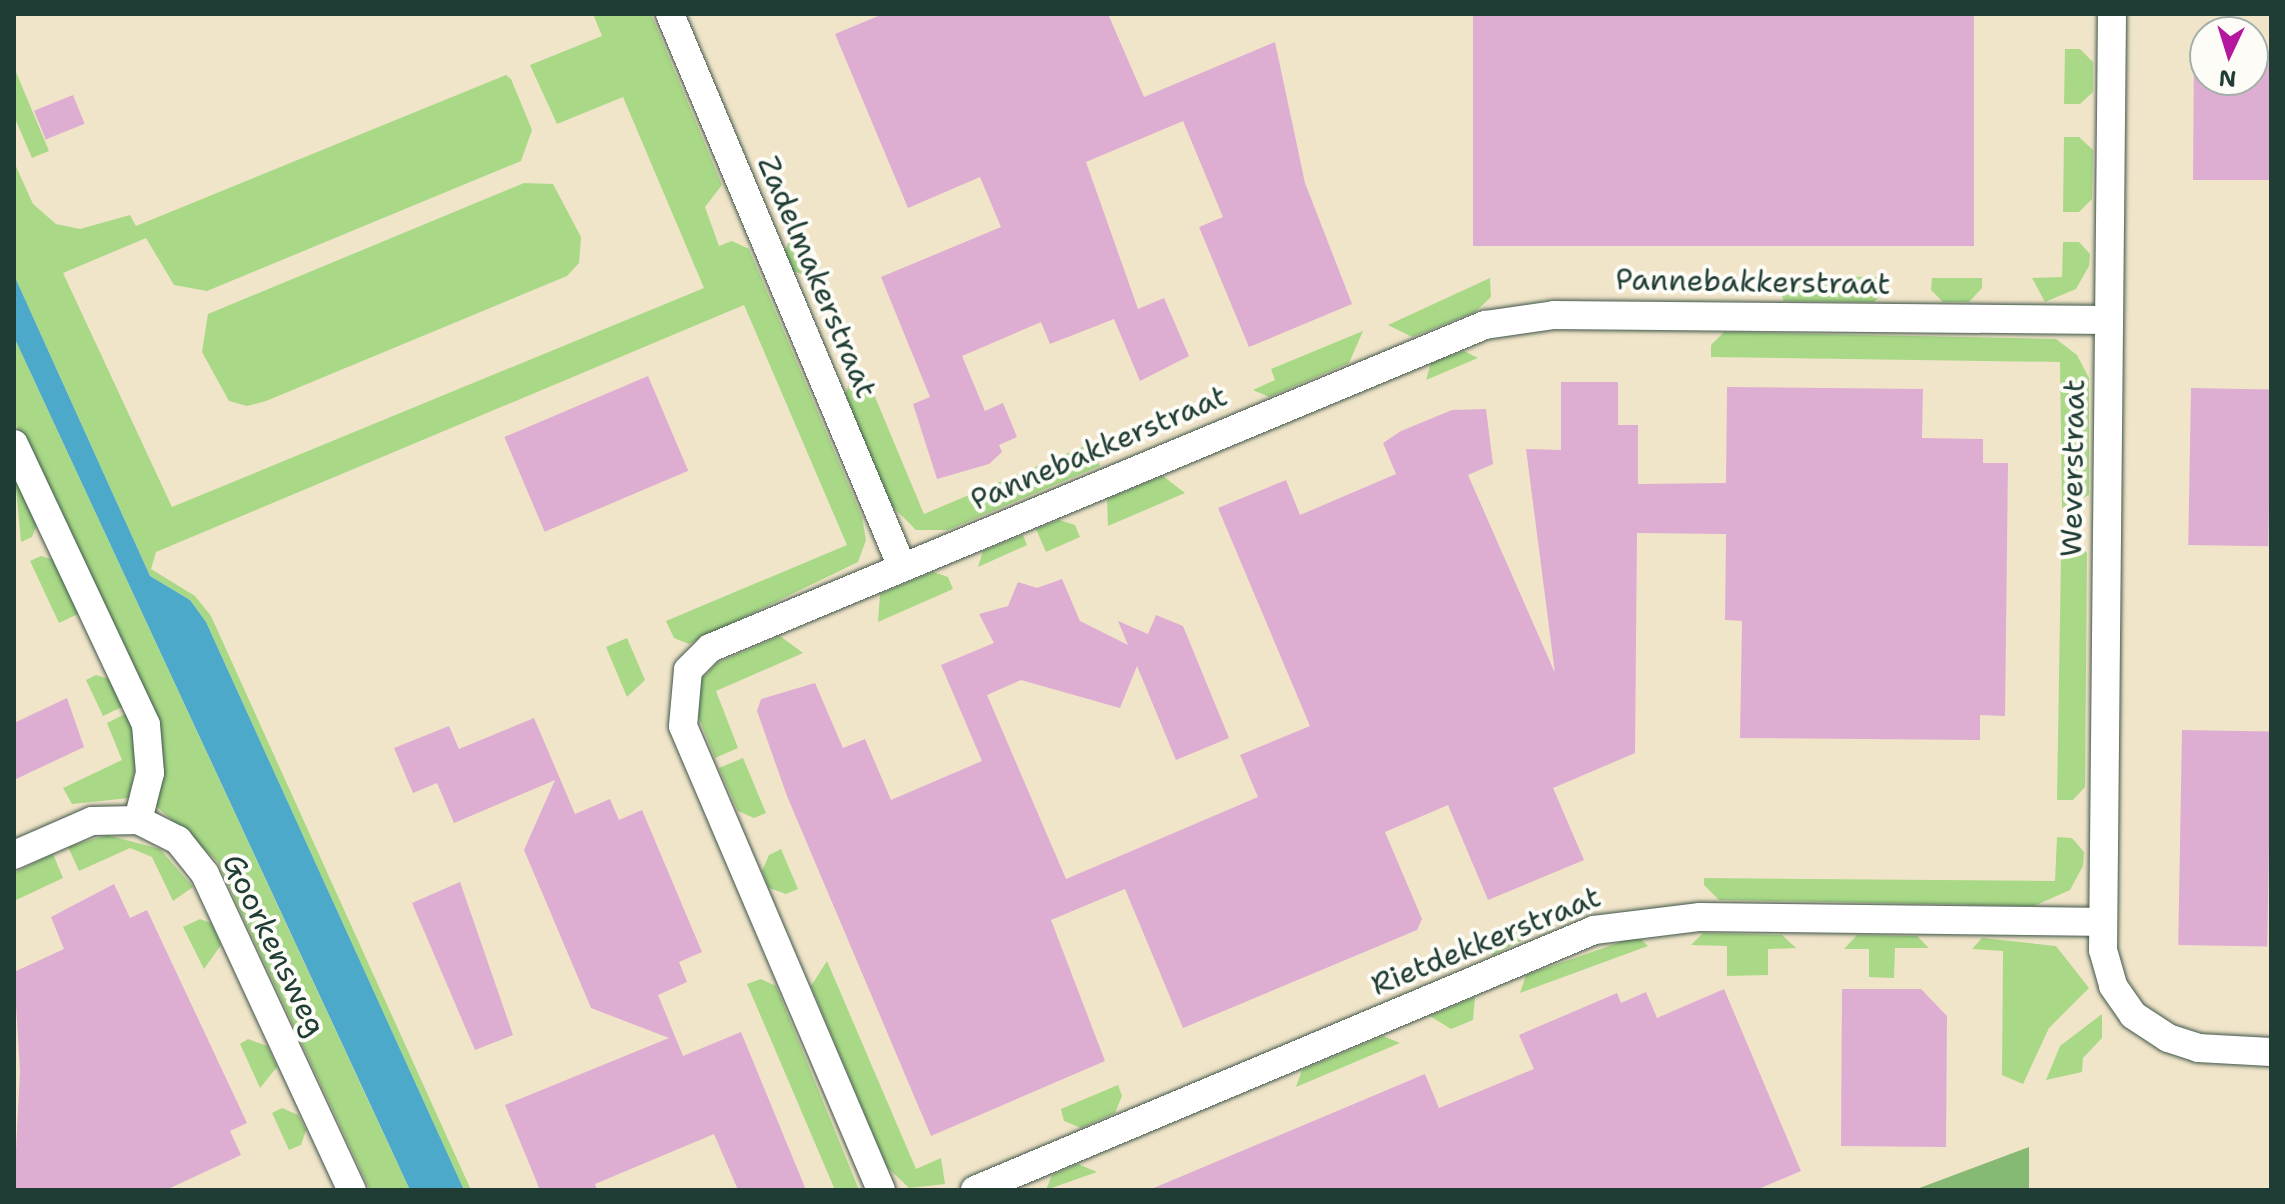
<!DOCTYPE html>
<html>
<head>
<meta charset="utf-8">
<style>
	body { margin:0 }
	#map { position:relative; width:2285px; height:1204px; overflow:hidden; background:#f1e5c9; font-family:"Shantell Sans",sans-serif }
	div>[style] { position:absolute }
	.green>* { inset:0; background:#a9d987 }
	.forest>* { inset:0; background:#86b974 }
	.water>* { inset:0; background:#4ca9ca }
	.building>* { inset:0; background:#deadd2; transform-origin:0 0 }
	.roads { filter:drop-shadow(0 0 2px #3e564a) drop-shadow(0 0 2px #3e564a) }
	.street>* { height:28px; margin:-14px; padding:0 14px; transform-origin:14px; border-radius:14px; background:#fff }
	span { translate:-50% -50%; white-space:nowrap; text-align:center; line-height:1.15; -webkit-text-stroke:8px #fdfcf7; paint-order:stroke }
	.street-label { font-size:30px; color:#1f3d34 }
	.frame { position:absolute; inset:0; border:16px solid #1f3d34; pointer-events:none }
	.north { position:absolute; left:2189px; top:16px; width:80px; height:80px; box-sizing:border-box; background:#fdfcf7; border:2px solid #a4b0a9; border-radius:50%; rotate:184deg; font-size:22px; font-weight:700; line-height:32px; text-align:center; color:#1f3d34 }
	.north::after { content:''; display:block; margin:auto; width:28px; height:36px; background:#b5179e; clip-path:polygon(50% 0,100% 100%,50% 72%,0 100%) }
</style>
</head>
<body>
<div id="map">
	<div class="green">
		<div style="clip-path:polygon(593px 14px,651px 14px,722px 185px,705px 207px,719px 246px,732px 241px,749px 249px,862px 517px,866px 540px,858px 562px,689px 644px,674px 638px,666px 621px,847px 545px,744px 305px,156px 552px,151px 569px,195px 596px,211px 616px,471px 1190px,464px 1190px,206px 622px,190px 600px,150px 576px,14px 275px,14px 162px,33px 204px,56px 224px,80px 229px,130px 215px,136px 226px,506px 75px,511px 79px,532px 130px,521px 161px,207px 291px,174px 285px,146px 238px,63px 273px,172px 507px,704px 288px,623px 97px,557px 124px,530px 65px,602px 36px)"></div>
		<div style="clip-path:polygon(2065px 49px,2080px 49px,2093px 62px,2093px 92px,2080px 104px,2064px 104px)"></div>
		<div style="clip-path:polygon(14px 67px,49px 151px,32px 158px,14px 116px)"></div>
		<div style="clip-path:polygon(2064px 137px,2079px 137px,2093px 150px,2092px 199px,2079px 212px,2063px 212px)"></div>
		<div style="clip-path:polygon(524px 183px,553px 184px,581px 237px,579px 263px,567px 276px,266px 401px,247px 406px,229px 401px,202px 352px,208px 314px)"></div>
		<div style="clip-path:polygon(805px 230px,821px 274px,812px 278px,793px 271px,785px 251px,792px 234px)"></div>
		<div style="clip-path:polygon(2063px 242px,2079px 242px,2090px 254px,2089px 266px,2076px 289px,2045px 302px,2032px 278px,2062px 277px)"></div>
		<div style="clip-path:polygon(1772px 276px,1886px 277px,1887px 289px,1874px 302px,1784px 301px)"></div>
		<div style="clip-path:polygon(1490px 278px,1491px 297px,1475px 312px,1412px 337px,1388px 325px)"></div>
		<div style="clip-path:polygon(1932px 278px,1982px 278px,1982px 288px,1969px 302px,1943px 302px,1931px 290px)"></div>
		<div style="clip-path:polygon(1363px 331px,1349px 363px,1269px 397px,1253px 390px,1275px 380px,1271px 369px)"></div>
		<div style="clip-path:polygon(1724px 332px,2056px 339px,2077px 355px,2089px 378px,2089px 495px,2062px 508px,2060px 362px,1711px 357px,1711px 345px)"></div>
		<div style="clip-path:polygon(14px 337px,366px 1096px,410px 1190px,370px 1190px,217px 861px,156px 806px,149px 712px,14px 420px)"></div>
		<div style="clip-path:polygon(1464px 351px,1478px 358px,1426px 380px,1431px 363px)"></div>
		<div style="clip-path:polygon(865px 373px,924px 514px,1092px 443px,1100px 466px,948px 530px,916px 530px,890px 504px,845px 394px,852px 377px)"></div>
		<div style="clip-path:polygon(14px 467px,39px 519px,32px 537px,21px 542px)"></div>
		<div style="clip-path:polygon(1163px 476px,1185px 493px,1108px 526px,1107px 499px)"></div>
		<div style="clip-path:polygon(1059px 520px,1075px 525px,1080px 537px,1046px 552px,1036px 529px)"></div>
		<div style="clip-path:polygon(1023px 535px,1027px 545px,978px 567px,983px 551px)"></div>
		<div style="clip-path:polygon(2076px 542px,2087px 553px,2085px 787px,2073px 800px,2057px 800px,2061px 556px)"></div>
		<div style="clip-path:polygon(41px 556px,60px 562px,82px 612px,59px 623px,30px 561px)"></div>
		<div style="clip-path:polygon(933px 572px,948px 577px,953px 589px,878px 622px,880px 594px)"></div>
		<div style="clip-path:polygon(780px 636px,803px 653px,716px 691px,738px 748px,715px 758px,696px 711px,701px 680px,717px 663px)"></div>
		<div style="clip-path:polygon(627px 638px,645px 680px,627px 697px,606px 647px)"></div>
		<div style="clip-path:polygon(96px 675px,115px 681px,126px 705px,103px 716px,86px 680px)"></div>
		<div style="clip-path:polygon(129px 712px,140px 743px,129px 798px,72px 804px,63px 788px,122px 760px,107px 723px)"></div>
		<div style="clip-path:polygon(743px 758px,766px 813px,754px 818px,738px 811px,719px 768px)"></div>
		<div style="clip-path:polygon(107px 835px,160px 849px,193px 887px,173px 901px,152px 857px,130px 848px,79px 871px,68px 847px)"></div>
		<div style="clip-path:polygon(2057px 837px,2072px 838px,2084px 852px,2083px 866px,2070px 890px,2034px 906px,1719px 900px,1704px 885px,1704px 878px,2055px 881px)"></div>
		<div style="clip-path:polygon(781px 849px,798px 889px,786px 894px,769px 888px,762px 871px,769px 855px)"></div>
		<div style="clip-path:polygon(53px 854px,63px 878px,14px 901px,14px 873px)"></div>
		<div style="clip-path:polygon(200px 919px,211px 923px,221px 945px,204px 969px,183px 927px)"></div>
		<div style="clip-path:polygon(1527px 925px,1521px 941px,1493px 955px,1478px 946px)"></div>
		<div style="clip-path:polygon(1703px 933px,1782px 935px,1796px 948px,1768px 949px,1768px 975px,1727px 976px,1727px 946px,1691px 945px)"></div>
		<div style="clip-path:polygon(1857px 935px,1917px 936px,1929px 948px,1895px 948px,1894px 978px,1869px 977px,1869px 949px,1844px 949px)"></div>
		<div style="clip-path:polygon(1638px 936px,1648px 946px,1520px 993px,1526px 975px)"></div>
		<div style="clip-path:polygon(1982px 938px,2056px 946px,2089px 988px,2049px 1028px,2023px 1084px,2002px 1075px,2003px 951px,1972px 949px)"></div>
		<div style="clip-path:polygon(827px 961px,916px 1169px,941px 1158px,945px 1184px,909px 1188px,887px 1167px,811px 986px)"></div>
		<div style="clip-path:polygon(761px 979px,776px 986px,859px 1190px,835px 1190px,747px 984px)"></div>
		<div style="clip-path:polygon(1475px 997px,1473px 1020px,1451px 1029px,1430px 1016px)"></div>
		<div style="clip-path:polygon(2102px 1014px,2102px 1038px,2083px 1058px,2082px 1072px,2046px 1080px,2060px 1046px)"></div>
		<div style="clip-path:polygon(1383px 1036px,1400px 1043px,1296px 1087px,1302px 1070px)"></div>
		<div style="clip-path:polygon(248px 1039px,267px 1046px,277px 1067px,260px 1088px,240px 1044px)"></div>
		<div style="clip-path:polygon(1118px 1085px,1122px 1096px,1115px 1113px,1081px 1128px,1064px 1121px,1061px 1109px)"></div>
		<div style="clip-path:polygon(282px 1108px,298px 1115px,306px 1130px,301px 1145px,289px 1150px,272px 1113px)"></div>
		<div style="clip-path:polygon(1078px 1164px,1097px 1172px,1046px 1190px,1052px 1175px)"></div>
	</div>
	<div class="forest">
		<div style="clip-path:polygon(2029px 1147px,2029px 1190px,1914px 1190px)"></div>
	</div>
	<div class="water">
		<div style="clip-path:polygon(14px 275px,150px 576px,190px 600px,206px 622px,464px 1190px,410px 1190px,14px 337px)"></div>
	</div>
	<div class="building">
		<div style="clip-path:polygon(883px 14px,1108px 14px,1144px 97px,1275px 42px,1305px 183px,1352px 304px,1249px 347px,1199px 227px,1223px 217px,1183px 121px,1086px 162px,1138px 309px,1164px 298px,1189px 356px,1140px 381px,1114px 319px,1050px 344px,1041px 322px,962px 356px,985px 411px,1003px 403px,1017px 437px,999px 445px,1002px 452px,989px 464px,937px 479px,913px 404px,930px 397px,881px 277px,1001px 227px,980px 177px,908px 208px,835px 34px)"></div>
		<div style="left:1473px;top:14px;width:501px;height:232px"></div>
		<div style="clip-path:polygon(2253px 51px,2271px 51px,2271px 180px,2193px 180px,2194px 52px,2205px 52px,2205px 80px,2253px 80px)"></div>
		<div style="left:73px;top:95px;width:31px;height:42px;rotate:68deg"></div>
		<div style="left:648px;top:376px;width:103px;height:156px;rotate:67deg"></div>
		<div style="clip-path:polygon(1561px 382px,1618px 382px,1618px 425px,1638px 425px,1638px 484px,1726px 483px,1727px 387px,1923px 389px,1922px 438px,1983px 439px,1983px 463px,2008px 463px,2005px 716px,1980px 715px,1980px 740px,1740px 738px,1742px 621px,1725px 620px,1726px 534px,1637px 533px,1635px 753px,1553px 788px,1584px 860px,1488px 900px,1448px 805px,1385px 832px,1422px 919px,1417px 930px,1183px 1028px,1125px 889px,1051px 920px,1105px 1061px,931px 1136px,787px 796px,757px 711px,761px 699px,815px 683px,843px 748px,865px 739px,891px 800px,982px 761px,941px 665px,994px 643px,979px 614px,1008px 606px,1018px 582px,1037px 588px,1062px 579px,1080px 621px,1128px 645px,1118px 621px,1148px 634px,1156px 615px,1183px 626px,1229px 738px,1176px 760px,1137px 666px,1120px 708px,1021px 680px,987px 695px,1066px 879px,1258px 797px,1240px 755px,1310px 726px,1218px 508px,1286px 480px,1300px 515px,1396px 474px,1383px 443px,1401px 431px,1452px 410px,1486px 409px,1493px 464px,1468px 475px,1555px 673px,1526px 449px,1561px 450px)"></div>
		<div style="left:2191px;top:388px;width:80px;height:157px;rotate:1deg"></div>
		<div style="clip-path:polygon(67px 698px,84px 747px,14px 780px,14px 723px)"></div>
		<div style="clip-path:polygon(534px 718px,575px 814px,610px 799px,619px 820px,642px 810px,702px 952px,679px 962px,687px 982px,658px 995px,683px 1056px,741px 1032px,806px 1190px,738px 1190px,714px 1134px,595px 1184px,597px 1190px,540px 1190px,505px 1105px,669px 1038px,591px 1008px,524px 850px,555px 780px,454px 823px,437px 783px,413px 793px,394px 748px,449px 726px,459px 749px)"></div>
		<div style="left:2182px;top:730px;width:89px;height:215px;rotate:1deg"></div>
		<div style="clip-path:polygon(460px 882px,513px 1035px,475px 1050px,412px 903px)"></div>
		<div style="clip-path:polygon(114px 884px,130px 918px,147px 910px,247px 1123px,230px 1131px,241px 1155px,166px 1190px,14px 1190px,20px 1071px,14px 972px,64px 949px,51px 917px)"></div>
		<div style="clip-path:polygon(1724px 989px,1801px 1171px,1756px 1190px,1149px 1190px,1425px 1074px,1439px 1108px,1534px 1069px,1519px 1035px,1617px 993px,1621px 1003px,1646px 992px,1657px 1018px)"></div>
		<div style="clip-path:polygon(1842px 989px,1921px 989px,1947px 1016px,1946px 1147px,1841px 1146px)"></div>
	</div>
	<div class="roads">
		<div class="street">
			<div style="left:670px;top:14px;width:600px;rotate:67.24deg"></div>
			<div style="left:2112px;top:14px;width:936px;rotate:90.55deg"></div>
			<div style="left:2103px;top:950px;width:37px;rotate:74deg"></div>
			<div style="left:2113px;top:986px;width:35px;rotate:55deg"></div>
			<div style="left:2133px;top:1015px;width:42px;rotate:33.3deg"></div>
			<div style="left:2168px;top:1038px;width:32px;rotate:18deg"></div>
			<div style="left:2198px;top:1048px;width:73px;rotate:3.1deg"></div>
			<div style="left:14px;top:444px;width:310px;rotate:64.8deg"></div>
			<div style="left:146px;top:725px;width:48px;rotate:85.2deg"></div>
			<div style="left:150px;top:773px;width:49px;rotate:104.3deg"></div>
			<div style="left:138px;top:820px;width:45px;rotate:26.6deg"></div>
			<div style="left:178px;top:840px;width:43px;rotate:51.5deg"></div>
			<div style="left:205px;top:874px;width:349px;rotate:65.1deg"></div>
			<div style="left:14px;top:855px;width:85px;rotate:-23.6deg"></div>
			<div style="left:92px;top:821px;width:46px;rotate:-1.2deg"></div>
			<div style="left:881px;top:1190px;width:504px;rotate:-113.11deg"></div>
			<div style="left:683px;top:726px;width:56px;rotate:-84.9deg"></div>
			<div style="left:688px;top:670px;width:31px;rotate:-45deg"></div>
			<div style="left:710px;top:648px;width:840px;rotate:-22.63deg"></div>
			<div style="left:1485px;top:325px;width:70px;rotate:-8.2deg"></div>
			<div style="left:1554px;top:315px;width:555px;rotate:0.52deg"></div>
			<div style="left:975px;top:1190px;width:671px;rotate:-22.78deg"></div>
			<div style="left:1594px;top:930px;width:107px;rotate:-7deg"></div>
			<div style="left:1700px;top:917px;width:402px;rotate:0.7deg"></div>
		</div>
	</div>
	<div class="street-label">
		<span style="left:817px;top:277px;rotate:67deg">Zadelmakerstraat</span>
		<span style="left:1753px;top:282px;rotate:1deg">Pannebakkerstraat</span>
		<span style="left:1099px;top:448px;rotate:-23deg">Pannebakkerstraat</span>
		<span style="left:2073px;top:468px;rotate:-89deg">Weverstraat</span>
		<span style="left:1486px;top:941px;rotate:-22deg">Rietdekkerstraat</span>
		<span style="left:274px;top:945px;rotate:64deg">Goorkensweg</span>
	</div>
	<div class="frame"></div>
	<div class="north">N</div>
</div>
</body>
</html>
